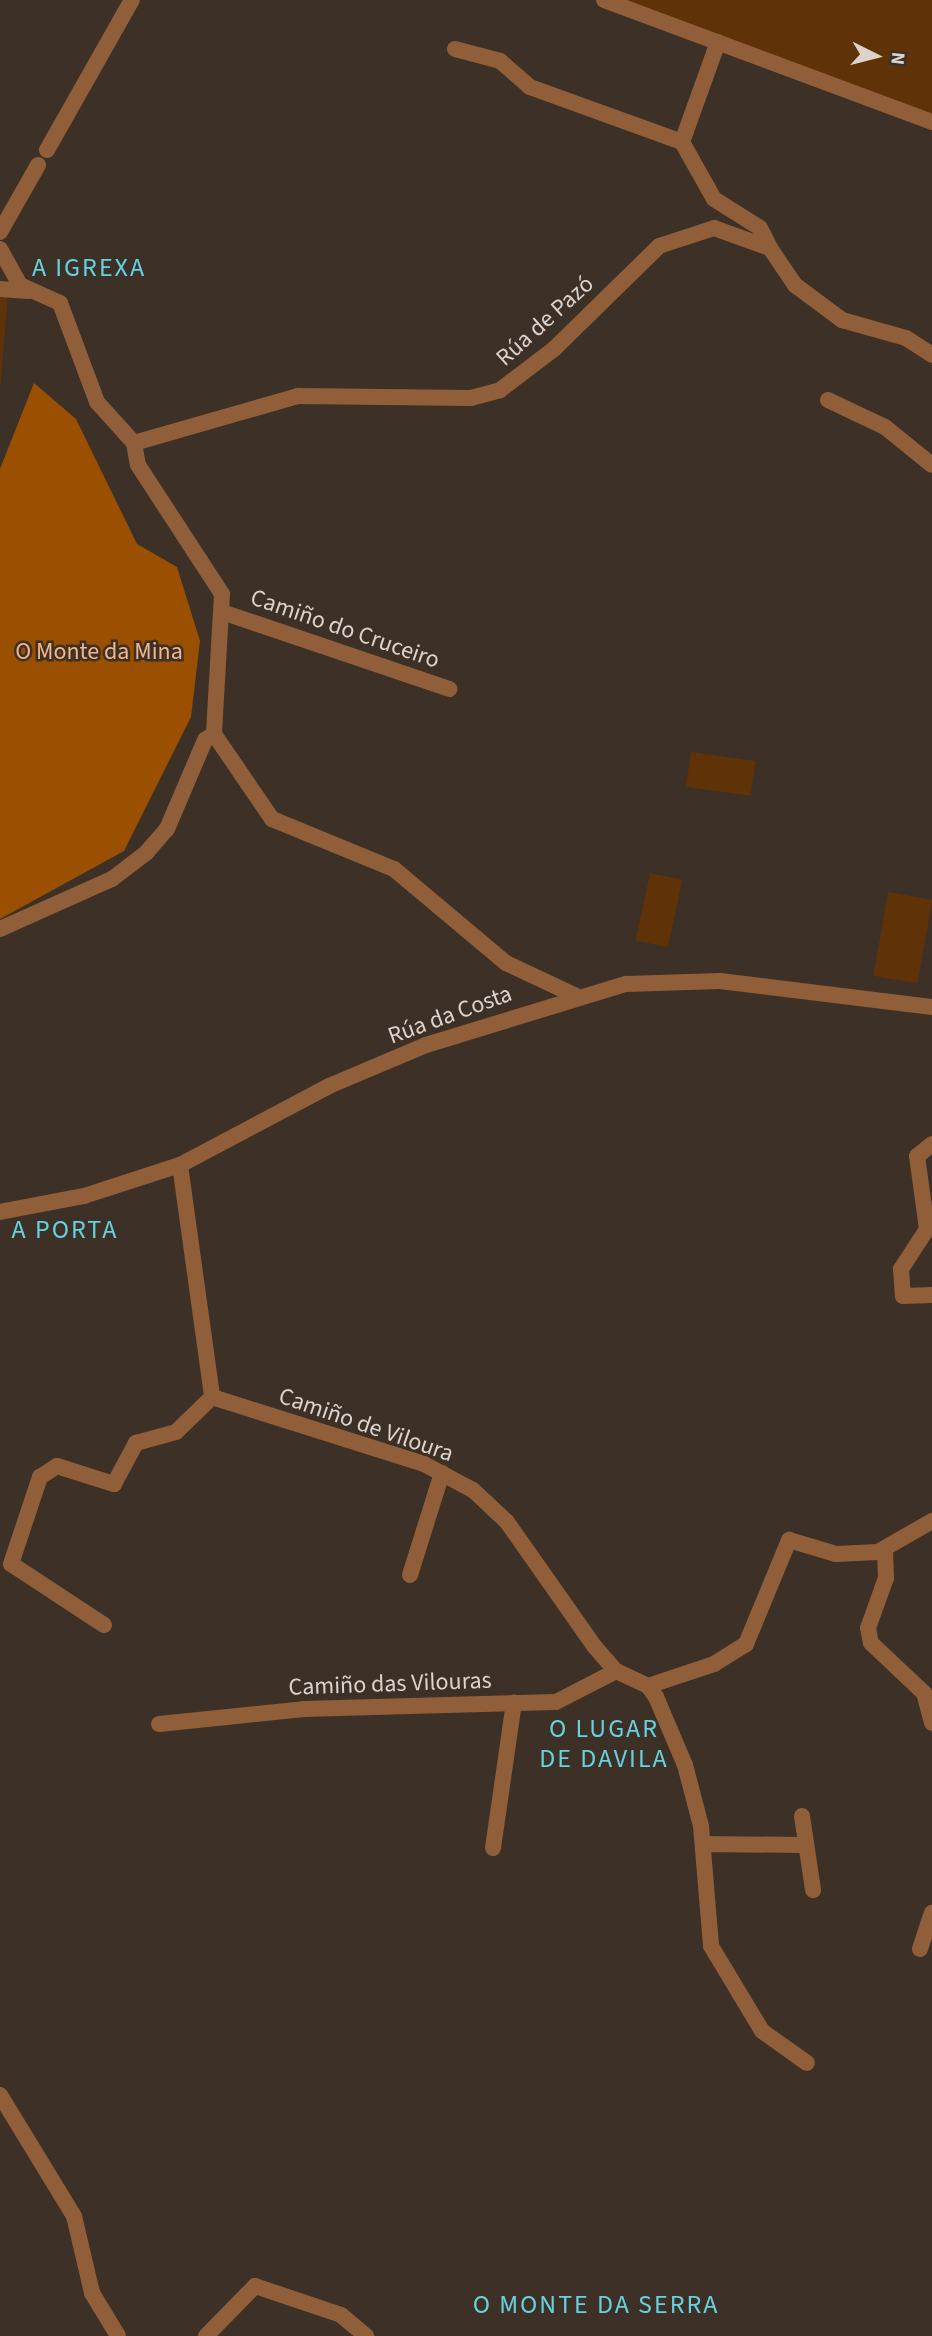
<!DOCTYPE html>
<html>
<head>
<meta charset="utf-8">
<style>
	body { margin:0 }
	#map { position:relative; width:932px; height:2336px; overflow:hidden; background:#3d3026; font-family:"Source Sans 3",sans-serif }
	div>[style] { position:absolute }
	.green>* { inset:0; background:#603207; transform-origin:0 0 }
	.forest>* { inset:0; background:#9a5000 }
	.minor>* { height:16px; margin:-8px; padding:0 8px; transform-origin:8px; border-radius:8px; background:#905f39 }
	span { translate:-50% -50%; white-space:nowrap; text-align:center; line-height:1.15; -webkit-text-stroke:5px #3d3026; paint-order:stroke }
	.street-label { font-size:24px; color:#dcd3cd }
	.park-label { font-size:24px; color:#f3b589 }
	.neighbourhood-label { font-size:26px; color:#67d2df; letter-spacing:2px }
	.north { position:absolute; left:841px; top:21px; width:70px; height:70px; -webkit-text-stroke:5px #3d3026; paint-order:stroke; rotate:96deg; font-size:19px; font-weight:700; line-height:28px; text-align:center; color:#dcd3cd }
	.north::after { content:''; display:block; margin:auto; width:24px; height:32px; background:#dcd3cd; clip-path:polygon(50% 0,100% 100%,50% 72%,0 100%) }
</style>
</head>
<body>
<div id="map">
	<div class="green">
		<div style="clip-path:polygon(620px 0,932px 0,932px 116px)"></div>
		<div style="clip-path:polygon(0 294px,8px 294px,0 391px)"></div>
		<div style="left:691px;top:752px;width:65px;height:35px;rotate:8deg"></div>
		<div style="left:650px;top:873px;width:33px;height:69px;rotate:12deg"></div>
		<div style="left:888px;top:892px;width:45px;height:85px;rotate:10deg"></div>
	</div>
	<div class="forest">
		<div style="clip-path:polygon(34px 383px,76px 419px,137px 544px,177px 567px,200px 641px,191px 717px,124px 851px,0 919px,0 469px)"></div>
	</div>
	<div class="minor">
		<div style="left:604px;top:0;width:350px;rotate:20.4deg"></div>
		<div style="left:718px;top:42px;width:106px;rotate:109.8deg"></div>
		<div style="left:682px;top:142px;width:65px;rotate:60.7deg"></div>
		<div style="left:714px;top:199px;width:54px;rotate:32.2deg"></div>
		<div style="left:760px;top:228px;width:22px;rotate:63deg"></div>
		<div style="left:455px;top:49px;width:47px;rotate:14.9deg"></div>
		<div style="left:500px;top:61px;width:40px;rotate:41deg"></div>
		<div style="left:530px;top:87px;width:162px;rotate:19.9deg"></div>
		<div style="left:47px;top:150px;width:172px;rotate:-60.5deg"></div>
		<div style="left:0;top:232px;width:77px;rotate:-60.4deg"></div>
		<div style="left:0;top:249px;width:41px;rotate:60.9deg"></div>
		<div style="left:20px;top:285px;width:44px;rotate:24.2deg"></div>
		<div style="left:60px;top:303px;width:106px;rotate:69.5deg"></div>
		<div style="left:97px;top:402px;width:55px;rotate:47.9deg"></div>
		<div style="left:0;top:289px;width:28px;rotate:4deg"></div>
		<div style="left:828px;top:400px;width:63px;rotate:25.3deg"></div>
		<div style="left:885px;top:427px;width:60px;rotate:39deg"></div>
		<div style="left:134px;top:443px;width:171px;rotate:-16deg"></div>
		<div style="left:298px;top:396px;width:173px;rotate:0.7deg"></div>
		<div style="left:471px;top:398px;width:30px;rotate:-15deg"></div>
		<div style="left:500px;top:390px;width:68px;rotate:-37.2deg"></div>
		<div style="left:554px;top:349px;width:147px;rotate:-44.4deg"></div>
		<div style="left:659px;top:246px;width:58px;rotate:-18.1deg"></div>
		<div style="left:714px;top:228px;width:59px;rotate:19.7deg"></div>
		<div style="left:770px;top:248px;width:45px;rotate:56deg"></div>
		<div style="left:795px;top:285px;width:59px;rotate:36.7deg"></div>
		<div style="left:842px;top:320px;width:66px;rotate:15.7deg"></div>
		<div style="left:906px;top:338px;width:31px;rotate:33deg"></div>
		<div style="left:134px;top:443px;width:22px;rotate:80deg"></div>
		<div style="left:138px;top:465px;width:154px;rotate:56.9deg"></div>
		<div style="left:222px;top:594px;width:140px;rotate:93.3deg"></div>
		<div style="left:225px;top:613px;width:237px;rotate:18.7deg"></div>
		<div style="left:214px;top:734px;width:103px;rotate:55.7deg"></div>
		<div style="left:272px;top:819px;width:132px;rotate:22.3deg"></div>
		<div style="left:394px;top:869px;width:146px;rotate:40deg"></div>
		<div style="left:506px;top:963px;width:77px;rotate:25.2deg"></div>
		<div style="left:0;top:929px;width:123px;rotate:-24.1deg"></div>
		<div style="left:112px;top:879px;width:43px;rotate:-37.4deg"></div>
		<div style="left:146px;top:853px;width:32px;rotate:-49deg"></div>
		<div style="left:167px;top:829px;width:97px;rotate:-66.9deg"></div>
		<div style="left:205px;top:740px;width:11px;rotate:-34deg"></div>
		<div style="left:932px;top:1144px;width:19px;rotate:141deg"></div>
		<div style="left:917px;top:1156px;width:74px;rotate:82.2deg"></div>
		<div style="left:927px;top:1229px;width:48px;rotate:123deg"></div>
		<div style="left:901px;top:1269px;width:27px;rotate:86deg"></div>
		<div style="left:903px;top:1296px;width:29px;rotate:-2deg"></div>
		<div style="left:180px;top:1165px;width:234px;rotate:82.1deg"></div>
		<div style="left:212px;top:1397px;width:222px;rotate:17.5deg"></div>
		<div style="left:424px;top:1464px;width:55px;rotate:28deg"></div>
		<div style="left:473px;top:1490px;width:47px;rotate:43.3deg"></div>
		<div style="left:507px;top:1522px;width:153px;rotate:54.9deg"></div>
		<div style="left:595px;top:1647px;width:32px;rotate:49deg"></div>
		<div style="left:616px;top:1671px;width:35px;rotate:25deg"></div>
		<div style="left:648px;top:1686px;width:14px;rotate:54deg"></div>
		<div style="left:656px;top:1697px;width:74px;rotate:66.9deg"></div>
		<div style="left:685px;top:1765px;width:63px;rotate:75.3deg"></div>
		<div style="left:701px;top:1826px;width:120px;rotate:85.2deg"></div>
		<div style="left:711px;top:1946px;width:99px;rotate:59deg"></div>
		<div style="left:762px;top:2031px;width:55px;rotate:35.4deg"></div>
		<div style="left:0;top:1212px;width:86px;rotate:-10.8deg"></div>
		<div style="left:84px;top:1196px;width:101px;rotate:-17.9deg"></div>
		<div style="left:180px;top:1165px;width:169px;rotate:-27.9deg"></div>
		<div style="left:329px;top:1086px;width:105px;rotate:-22.9deg"></div>
		<div style="left:426px;top:1045px;width:209px;rotate:-17deg"></div>
		<div style="left:626px;top:984px;width:94px;rotate:-1.8deg"></div>
		<div style="left:720px;top:981px;width:214px;rotate:7deg"></div>
		<div style="left:885px;top:1550px;width:28px;rotate:88deg"></div>
		<div style="left:886px;top:1578px;width:53px;rotate:109.8deg"></div>
		<div style="left:868px;top:1628px;width:15px;rotate:79deg"></div>
		<div style="left:871px;top:1643px;width:73px;rotate:43.3deg"></div>
		<div style="left:924px;top:1693px;width:31px;rotate:75deg"></div>
		<div style="left:410px;top:1575px;width:107px;rotate:-72.6deg"></div>
		<div style="left:104px;top:1625px;width:111px;rotate:-146.7deg"></div>
		<div style="left:11px;top:1564px;width:92px;rotate:-71.6deg"></div>
		<div style="left:40px;top:1477px;width:20px;rotate:-33deg"></div>
		<div style="left:57px;top:1466px;width:60px;rotate:17.5deg"></div>
		<div style="left:114px;top:1484px;width:47px;rotate:-61.8deg"></div>
		<div style="left:136px;top:1443px;width:41px;rotate:-15.4deg"></div>
		<div style="left:176px;top:1432px;width:50px;rotate:-44.2deg"></div>
		<div style="left:648px;top:1686px;width:70px;rotate:-18.4deg"></div>
		<div style="left:714px;top:1664px;width:38px;rotate:-32deg"></div>
		<div style="left:746px;top:1644px;width:113px;rotate:-67.5deg"></div>
		<div style="left:789px;top:1540px;width:49px;rotate:16.6deg"></div>
		<div style="left:836px;top:1554px;width:42px;rotate:-2.7deg"></div>
		<div style="left:878px;top:1552px;width:62px;rotate:-29.9deg"></div>
		<div style="left:159px;top:1724px;width:145px;rotate:-5.9deg"></div>
		<div style="left:303px;top:1709px;width:253px;rotate:-1.6deg"></div>
		<div style="left:556px;top:1702px;width:68px;rotate:-27.3deg"></div>
		<div style="left:802px;top:1816px;width:75px;rotate:81.5deg"></div>
		<div style="left:703px;top:1844px;width:101px;rotate:0.6deg"></div>
		<div style="left:493px;top:1848px;width:147px;rotate:-81.8deg"></div>
		<div style="left:920px;top:1949px;width:38px;rotate:-72deg"></div>
		<div style="left:0;top:2095px;width:142px;rotate:58.6deg"></div>
		<div style="left:74px;top:2216px;width:79px;rotate:76.8deg"></div>
		<div style="left:92px;top:2293px;width:50px;rotate:58.8deg"></div>
		<div style="left:206px;top:2336px;width:70px;rotate:-45.6deg"></div>
		<div style="left:255px;top:2286px;width:91px;rotate:18.6deg"></div>
		<div style="left:341px;top:2315px;width:33px;rotate:40deg"></div>
	</div>
	<div class="street-label">
		<span style="left:545px;top:321px;rotate:-42deg">Rúa de Pazó</span>
		<span style="left:345px;top:629px;rotate:19deg">Camiño do Cruceiro</span>
		<span style="left:450px;top:1015px;rotate:-20deg">Rúa da Costa</span>
		<span style="left:366px;top:1425px;rotate:19deg">Camiño de Viloura</span>
		<span style="left:390px;top:1684px;rotate:-2deg">Camiño das Vilouras</span>
	</div>
	<div class="park-label">
		<span style="left:99px;top:652px">O Monte da Mina</span>
	</div>
	<div class="neighbourhood-label">
		<span style="left:89px;top:268px">A IGREXA</span>
		<span style="left:65px;top:1230px">A PORTA</span>
		<span style="left:604px;top:1744px">O LUGAR<br>DE DAVILA</span>
		<span style="left:596px;top:2305px">O MONTE DA SERRA</span>
	</div>
	<div class="north">N</div>
</div>
</body>
</html>
